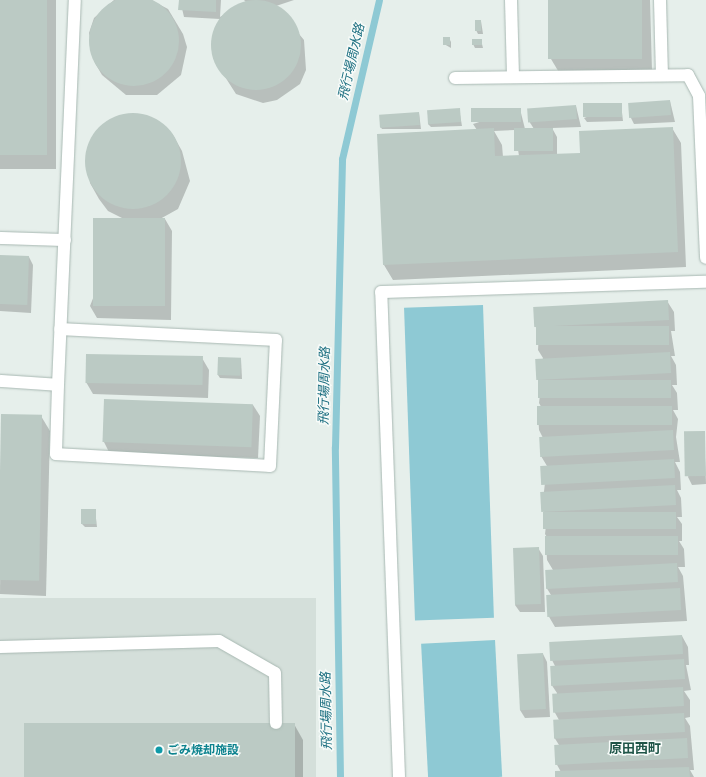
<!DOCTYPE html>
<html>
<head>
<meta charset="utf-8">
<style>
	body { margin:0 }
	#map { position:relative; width:706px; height:777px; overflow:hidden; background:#e6efeb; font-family:"PT Sans Narrow","Noto Sans JP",sans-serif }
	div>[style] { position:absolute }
	.built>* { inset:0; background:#d4dfda; transform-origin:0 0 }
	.water>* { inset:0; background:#8ec9d4; transform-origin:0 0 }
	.shadow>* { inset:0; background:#0003; transform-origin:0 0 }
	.stream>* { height:7px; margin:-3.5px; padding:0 3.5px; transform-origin:3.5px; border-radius:3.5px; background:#8ec9d4 }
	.building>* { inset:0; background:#bbcac4; transform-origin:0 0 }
	.round { border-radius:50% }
	.roads { filter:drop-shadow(0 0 1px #a8b8b2) drop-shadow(0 0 1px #a8b8b2) }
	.lane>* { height:12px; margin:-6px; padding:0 6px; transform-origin:6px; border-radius:6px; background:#fff }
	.dots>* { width:11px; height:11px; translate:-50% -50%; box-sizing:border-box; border:2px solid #f7fbf9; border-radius:50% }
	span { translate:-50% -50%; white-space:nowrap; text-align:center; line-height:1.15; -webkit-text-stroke:3px #f7fbf9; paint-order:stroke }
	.culture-label { font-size:12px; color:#0d838f; font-weight:700 }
	.left { translate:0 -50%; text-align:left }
	.water-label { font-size:13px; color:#1c6f80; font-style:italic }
	.neighbourhood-label { font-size:13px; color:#1f5548; font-weight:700 }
</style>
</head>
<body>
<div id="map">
	<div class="built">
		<div style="left:316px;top:598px;width:179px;height:316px;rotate:90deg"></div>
	</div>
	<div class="water">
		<div style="left:483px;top:305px;width:313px;height:79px;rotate:88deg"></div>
		<div style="left:495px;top:640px;width:137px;height:74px;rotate:87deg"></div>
	</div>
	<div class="shadow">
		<div style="left:0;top:0;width:56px;height:169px"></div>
		<div style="clip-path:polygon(114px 0,151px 0,168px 9px,183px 34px,187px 47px,181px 75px,157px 95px,126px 95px,102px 75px,95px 63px,89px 33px,94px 18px)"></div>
		<div style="clip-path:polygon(180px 0,221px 0,220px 17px,246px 2px,244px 0,294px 0,276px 6px,304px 40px,306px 70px,300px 84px,277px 100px,263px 103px,236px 94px,213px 58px,214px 30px,220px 19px,184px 17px)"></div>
		<div style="clip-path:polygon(549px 0,650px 0,652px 71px,560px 74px,551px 59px)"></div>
		<div style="clip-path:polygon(481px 21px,483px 34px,478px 34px,476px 30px)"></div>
		<div style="clip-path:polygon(449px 38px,451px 42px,451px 48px,444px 44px)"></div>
		<div style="clip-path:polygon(481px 40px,483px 48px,475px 48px,473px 44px)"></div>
		<div style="clip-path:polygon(670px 101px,675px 122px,634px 124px,630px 116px)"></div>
		<div style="clip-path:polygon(621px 104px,623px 121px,587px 122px,584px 118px)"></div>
		<div style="clip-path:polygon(evenodd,576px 106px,581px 127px,552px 128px,557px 137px,557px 155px,581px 154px,672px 128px,681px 143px,686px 267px,393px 280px,384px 265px,477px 130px,473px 124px,520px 109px,525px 129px,534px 129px,529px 121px,576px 106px,515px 130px,519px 156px,503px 157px,502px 145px,494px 131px,515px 130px)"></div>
		<div style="clip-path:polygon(459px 109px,462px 126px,431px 127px,428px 124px)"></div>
		<div style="clip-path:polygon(419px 113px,421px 129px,382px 129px,380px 126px)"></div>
		<div style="clip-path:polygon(131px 114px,161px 123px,173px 135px,182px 151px,190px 181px,178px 209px,160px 219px,165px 219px,172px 231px,171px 320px,97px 318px,90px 306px,124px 219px,108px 211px,99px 199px,90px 183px,86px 153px,102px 126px)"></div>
		<div style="clip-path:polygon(0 256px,29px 257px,33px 265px,31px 313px,0 311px)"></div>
		<div style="clip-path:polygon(667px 301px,674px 312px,675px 331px,671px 331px,675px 356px,671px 356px,676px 365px,677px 385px,672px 385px,677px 393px,678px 410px,673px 410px,678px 419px,676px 437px,680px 462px,675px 462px,680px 472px,681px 490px,677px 490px,681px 498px,682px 517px,677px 517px,682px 524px,682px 541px,679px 541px,684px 549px,685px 567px,678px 567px,683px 576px,687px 621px,555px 627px,548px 615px,548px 595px,551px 595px,546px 587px,553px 570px,547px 560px,546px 542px,550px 542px,545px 534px,547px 517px,542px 508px,547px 466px,541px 456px,543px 438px,539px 430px,538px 412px,544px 412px,539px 403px,541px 386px,537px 378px,543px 358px,538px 350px,539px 332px,535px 326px)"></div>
		<div style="clip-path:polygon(202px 358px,209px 370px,208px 398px,93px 394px,86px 382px)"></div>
		<div style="clip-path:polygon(241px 359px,242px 379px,220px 378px,218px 375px)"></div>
		<div style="clip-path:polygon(105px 400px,253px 405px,260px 416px,258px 458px,110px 454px,104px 442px)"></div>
		<div style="clip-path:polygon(2px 415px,41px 416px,50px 431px,46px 596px,0 594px)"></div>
		<div style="clip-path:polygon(704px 432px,706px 484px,692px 485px,688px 477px)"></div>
		<div style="clip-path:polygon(95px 510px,97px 527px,85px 527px,82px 524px)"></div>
		<div style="clip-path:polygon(538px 548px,543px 556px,545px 612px,520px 612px,515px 605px)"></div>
		<div style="clip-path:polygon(682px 636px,688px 647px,689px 665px,686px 665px,691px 690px,684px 691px,690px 700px,690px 717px,685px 718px,690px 726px,694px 770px,690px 770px,694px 777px,556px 777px,561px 772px,556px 763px,559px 745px,554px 737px,559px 720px,554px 711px,557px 693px,551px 684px,551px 666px,555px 666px,551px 658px)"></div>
		<div style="clip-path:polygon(543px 654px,547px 662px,550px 717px,525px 718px,520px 710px)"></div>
		<div style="clip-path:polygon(294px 724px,303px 740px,303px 777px,25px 777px)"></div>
	</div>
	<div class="stream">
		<div style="left:340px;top:777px;width:330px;rotate:-90.9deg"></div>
		<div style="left:335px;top:447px;width:288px;rotate:-88.6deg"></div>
		<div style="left:342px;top:159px;width:163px;rotate:-76.9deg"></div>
	</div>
	<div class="building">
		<div class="round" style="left:89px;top:-4px;width:90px;height:90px"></div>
		<div class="round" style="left:211px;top:0;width:90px;height:90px"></div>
		<div style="left:0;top:0;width:47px;height:155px"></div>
		<div style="clip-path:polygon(179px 0,216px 0,216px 12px,178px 10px)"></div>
		<div style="left:548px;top:0;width:94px;height:59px"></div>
		<div style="left:475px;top:20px;width:6px;height:11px"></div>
		<div style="left:443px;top:37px;width:7px;height:8px"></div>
		<div style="left:472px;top:39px;width:10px;height:6px"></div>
		<div style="left:670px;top:100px;width:15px;height:42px;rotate:86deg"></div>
		<div style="left:622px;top:103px;width:14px;height:39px;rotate:90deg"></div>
		<div style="left:576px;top:105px;width:14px;height:49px;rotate:86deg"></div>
		<div style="left:460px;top:108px;width:14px;height:33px;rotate:86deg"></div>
		<div style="left:521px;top:108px;width:14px;height:50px;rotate:90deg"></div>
		<div style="left:419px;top:112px;width:13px;height:40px;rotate:86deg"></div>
		<div class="round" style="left:85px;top:113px;width:96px;height:96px"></div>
		<div style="clip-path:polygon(673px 127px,678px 252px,383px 265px,377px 134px,494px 128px,495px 156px,580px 153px,579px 131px)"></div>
		<div style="left:514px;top:128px;width:39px;height:23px"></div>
		<div style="left:93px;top:218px;width:72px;height:88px"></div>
		<div style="left:0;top:255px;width:29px;height:49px;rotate:2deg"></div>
		<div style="left:668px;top:300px;width:20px;height:135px;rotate:87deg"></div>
		<div style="left:669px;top:326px;width:19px;height:133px;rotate:90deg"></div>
		<div style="left:670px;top:352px;width:21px;height:135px;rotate:87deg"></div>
		<div style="left:86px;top:354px;width:117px;height:29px;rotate:1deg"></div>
		<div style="left:218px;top:357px;width:23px;height:18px;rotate:2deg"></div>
		<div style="left:671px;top:380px;width:18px;height:133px;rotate:90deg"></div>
		<div style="left:104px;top:399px;width:149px;height:43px;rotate:2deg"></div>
		<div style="left:672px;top:406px;width:19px;height:135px;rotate:90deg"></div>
		<div style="left:1px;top:414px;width:41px;height:166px;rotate:1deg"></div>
		<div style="left:673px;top:430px;width:20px;height:134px;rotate:87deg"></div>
		<div style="left:705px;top:431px;width:45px;height:21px;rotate:89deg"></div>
		<div style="left:674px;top:459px;width:19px;height:134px;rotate:87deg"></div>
		<div style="left:675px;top:485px;width:20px;height:135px;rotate:87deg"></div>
		<div style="left:81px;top:509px;width:15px;height:15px"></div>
		<div style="left:676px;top:512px;width:17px;height:133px;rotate:90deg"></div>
		<div style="left:678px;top:536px;width:19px;height:133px;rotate:90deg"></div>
		<div style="left:539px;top:547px;width:57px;height:26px;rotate:88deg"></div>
		<div style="left:677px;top:563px;width:19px;height:132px;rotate:87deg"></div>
		<div style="left:680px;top:588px;width:22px;height:134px;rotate:87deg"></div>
		<div style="left:682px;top:635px;width:19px;height:133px;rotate:87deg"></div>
		<div style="left:543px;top:653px;width:56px;height:26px;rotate:87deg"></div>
		<div style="left:684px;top:659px;width:20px;height:134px;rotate:87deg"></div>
		<div style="left:683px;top:687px;width:19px;height:131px;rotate:87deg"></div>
		<div style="left:684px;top:713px;width:19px;height:131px;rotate:87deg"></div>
		<div style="left:24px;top:723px;width:271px;height:54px"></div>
		<div style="left:687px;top:738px;width:20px;height:133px;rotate:87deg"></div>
		<div style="clip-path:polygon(689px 767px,690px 777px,555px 777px,555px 771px)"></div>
	</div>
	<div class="roads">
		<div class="lane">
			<div style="left:511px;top:0;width:77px;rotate:88.5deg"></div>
			<div style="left:660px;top:0;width:75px;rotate:88.5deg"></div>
			<div style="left:455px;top:78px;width:233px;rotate:-0.7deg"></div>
			<div style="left:688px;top:75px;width:24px;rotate:62deg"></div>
			<div style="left:699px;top:96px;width:162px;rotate:87.5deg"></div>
			<div style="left:0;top:238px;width:65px;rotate:1.8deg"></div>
			<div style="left:0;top:381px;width:58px;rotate:3.9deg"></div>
			<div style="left:58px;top:385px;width:385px;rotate:-87.5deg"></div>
			<div style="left:58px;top:385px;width:69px;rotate:91.7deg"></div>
			<div style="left:56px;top:454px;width:214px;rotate:3.2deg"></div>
			<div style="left:270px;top:466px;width:126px;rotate:-87.3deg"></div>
			<div style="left:276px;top:340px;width:216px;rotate:-177.1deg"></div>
			<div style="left:0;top:647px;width:219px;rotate:-1.6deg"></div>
			<div style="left:219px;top:641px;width:64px;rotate:29.7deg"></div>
			<div style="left:275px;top:673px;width:50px;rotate:88.9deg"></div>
			<div style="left:399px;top:777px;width:485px;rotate:-92.1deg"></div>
			<div style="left:381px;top:292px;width:325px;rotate:-1.8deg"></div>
		</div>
	</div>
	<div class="dots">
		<div style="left:159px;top:750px;background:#0f9aa8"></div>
	</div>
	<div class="culture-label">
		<span class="left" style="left:167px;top:750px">ごみ焼却施設</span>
	</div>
	<div class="water-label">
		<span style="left:352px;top:62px;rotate:-77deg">飛行場周水路</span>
		<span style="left:325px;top:386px;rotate:-89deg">飛行場周水路</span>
		<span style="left:327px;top:711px;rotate:-91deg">飛行場周水路</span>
	</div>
	<div class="neighbourhood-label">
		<span style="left:635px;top:749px">原田西町</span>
	</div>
</div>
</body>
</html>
